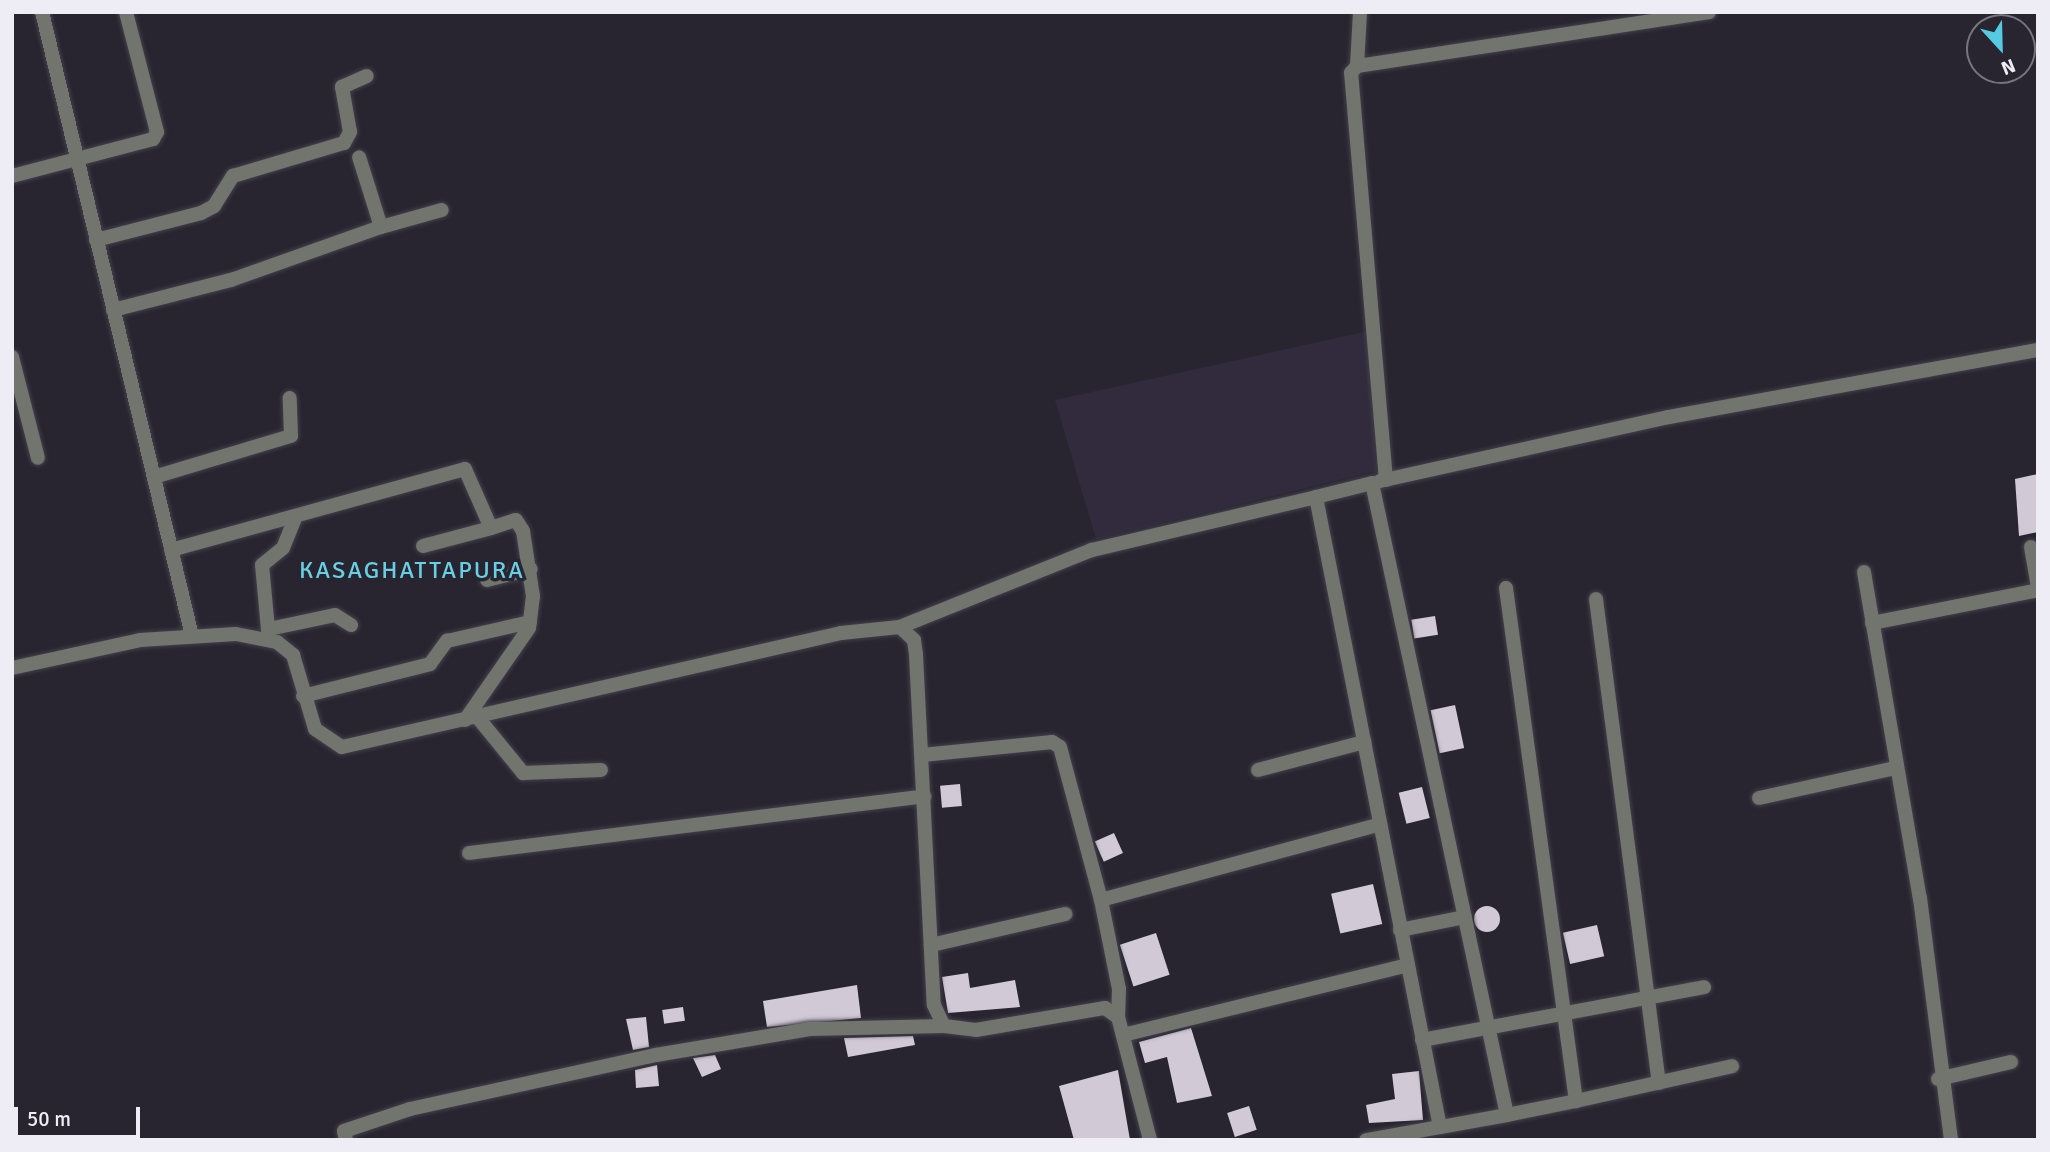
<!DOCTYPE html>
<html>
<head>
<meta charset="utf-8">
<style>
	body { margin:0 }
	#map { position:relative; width:2050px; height:1152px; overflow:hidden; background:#282430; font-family:Signika,sans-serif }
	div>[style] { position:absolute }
	.built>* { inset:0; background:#312b3d }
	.building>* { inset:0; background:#d2c9d7; transform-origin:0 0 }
	.round { border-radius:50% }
	.roads { filter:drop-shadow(0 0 2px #44404b) drop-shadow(0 0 2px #44404b) }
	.street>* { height:14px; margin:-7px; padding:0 7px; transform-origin:7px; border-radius:7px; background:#72756e }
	span { translate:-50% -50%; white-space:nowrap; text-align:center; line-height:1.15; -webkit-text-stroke:7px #282430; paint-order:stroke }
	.quarter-label { font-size:24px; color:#68d0e4; letter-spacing:2px }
	.frame { position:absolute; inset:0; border:14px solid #eeecf4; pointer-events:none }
	.north { position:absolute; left:1966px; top:14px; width:70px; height:70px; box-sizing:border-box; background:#282430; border:2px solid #77747e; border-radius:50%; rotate:158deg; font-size:19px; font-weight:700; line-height:28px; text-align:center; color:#eeecf4 }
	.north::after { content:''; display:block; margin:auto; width:24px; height:32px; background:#55cae0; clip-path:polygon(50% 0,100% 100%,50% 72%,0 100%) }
	.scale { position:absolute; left:14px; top:1107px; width:126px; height:32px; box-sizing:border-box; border:4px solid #eeecf4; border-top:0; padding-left:9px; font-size:21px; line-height:24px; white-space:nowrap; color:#eeecf4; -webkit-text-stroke:5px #282430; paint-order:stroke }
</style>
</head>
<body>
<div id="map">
	<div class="built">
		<div style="clip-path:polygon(1368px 331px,1376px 471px,1096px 539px,1055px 400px)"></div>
	</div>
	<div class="building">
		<div style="clip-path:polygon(2038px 474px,2038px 532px,2019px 536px,2015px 479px)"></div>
		<div style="left:1435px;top:616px;width:19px;height:24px;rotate:81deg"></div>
		<div style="left:1455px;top:705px;width:44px;height:25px;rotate:78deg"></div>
		<div style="left:960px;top:784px;width:22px;height:20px;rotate:85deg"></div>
		<div style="left:1422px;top:787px;width:32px;height:24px;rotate:76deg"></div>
		<div style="left:1114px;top:833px;width:22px;height:21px;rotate:66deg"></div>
		<div style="left:1373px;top:884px;width:41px;height:43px;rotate:77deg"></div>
		<div class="round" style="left:1474px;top:906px;width:26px;height:26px"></div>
		<div style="left:1597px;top:925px;width:32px;height:35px;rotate:77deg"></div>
		<div style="left:1156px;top:933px;width:44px;height:38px;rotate:72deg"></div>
		<div style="clip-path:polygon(968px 973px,970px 988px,1015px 980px,1020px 1007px,948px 1013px,942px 977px)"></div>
		<div style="clip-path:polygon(857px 985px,861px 1018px,767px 1027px,763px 1001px)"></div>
		<div style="left:683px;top:1007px;width:14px;height:21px;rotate:82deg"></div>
		<div style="clip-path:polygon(646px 1017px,649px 1047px,633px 1050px,626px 1019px)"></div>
		<div style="clip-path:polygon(1191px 1028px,1212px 1096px,1177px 1103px,1167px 1057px,1145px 1063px,1139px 1042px)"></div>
		<div style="clip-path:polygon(913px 1036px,915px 1045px,848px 1057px,844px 1038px)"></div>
		<div style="clip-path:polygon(715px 1055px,721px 1069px,702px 1077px,693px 1058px)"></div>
		<div style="clip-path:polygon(657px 1065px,659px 1086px,636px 1088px,635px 1070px)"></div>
		<div style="clip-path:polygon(1118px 1070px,1130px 1140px,1074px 1140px,1059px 1086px)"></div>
		<div style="clip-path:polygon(1419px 1071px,1423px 1120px,1369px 1123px,1366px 1105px,1395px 1099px,1392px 1074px)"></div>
		<div style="left:1249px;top:1106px;width:25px;height:23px;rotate:72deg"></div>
	</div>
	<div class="roads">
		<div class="street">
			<div style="left:42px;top:12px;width:642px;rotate:76.48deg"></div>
			<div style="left:1357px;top:66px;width:54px;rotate:-86.8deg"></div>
			<div style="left:12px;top:176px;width:146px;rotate:-14.7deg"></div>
			<div style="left:153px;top:139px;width:8px;rotate:-60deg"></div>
			<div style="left:157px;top:132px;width:124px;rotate:-104.5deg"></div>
			<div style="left:381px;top:227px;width:63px;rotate:-15.6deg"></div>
			<div style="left:96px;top:240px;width:108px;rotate:-14.4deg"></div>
			<div style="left:201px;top:213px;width:15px;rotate:-28deg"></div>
			<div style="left:214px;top:206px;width:36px;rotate:-58deg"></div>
			<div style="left:233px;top:176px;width:116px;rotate:-16.6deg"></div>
			<div style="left:344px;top:143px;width:13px;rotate:-61deg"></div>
			<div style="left:350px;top:132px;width:46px;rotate:-100.1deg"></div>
			<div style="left:342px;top:87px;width:27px;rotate:-24deg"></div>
			<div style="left:113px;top:310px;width:122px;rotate:-14.3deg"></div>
			<div style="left:231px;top:280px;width:159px;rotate:-19.5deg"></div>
			<div style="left:381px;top:227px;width:73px;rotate:-107.4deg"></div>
			<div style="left:12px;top:357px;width:104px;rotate:75.6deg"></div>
			<div style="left:154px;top:477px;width:143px;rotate:-16.7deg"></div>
			<div style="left:291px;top:436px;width:38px;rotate:-92deg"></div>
			<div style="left:1386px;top:480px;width:409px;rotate:-94.9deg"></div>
			<div style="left:1351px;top:73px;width:9px;rotate:-49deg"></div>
			<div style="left:1357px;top:66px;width:356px;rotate:-8.7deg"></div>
			<div style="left:1380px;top:481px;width:296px;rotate:-12.5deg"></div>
			<div style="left:1669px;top:417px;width:375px;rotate:-10.3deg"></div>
			<div style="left:1316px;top:497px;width:58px;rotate:-14deg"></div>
			<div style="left:1372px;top:483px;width:646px;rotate:77.94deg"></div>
			<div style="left:1507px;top:1115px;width:68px;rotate:169.8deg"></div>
			<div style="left:423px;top:546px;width:70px;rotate:-14.8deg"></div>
			<div style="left:2031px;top:547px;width:41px;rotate:80.1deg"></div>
			<div style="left:171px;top:550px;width:305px;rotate:-15.4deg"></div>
			<div style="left:465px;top:469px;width:64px;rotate:66.2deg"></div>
			<div style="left:491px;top:528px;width:26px;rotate:-18deg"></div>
			<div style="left:516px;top:520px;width:13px;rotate:58deg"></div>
			<div style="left:523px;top:531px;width:66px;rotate:81.3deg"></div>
			<div style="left:533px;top:596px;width:32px;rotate:97deg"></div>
			<div style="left:529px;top:628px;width:112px;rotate:124.8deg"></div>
			<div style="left:1864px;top:572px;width:331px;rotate:80.3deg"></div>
			<div style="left:1920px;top:898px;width:244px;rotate:82.7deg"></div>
			<div style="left:487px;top:580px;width:45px;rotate:-14deg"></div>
			<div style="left:1506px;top:588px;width:518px;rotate:82.23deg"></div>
			<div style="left:1576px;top:1101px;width:70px;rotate:168.5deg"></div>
			<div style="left:1596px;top:599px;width:488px;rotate:82.6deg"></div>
			<div style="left:1872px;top:623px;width:169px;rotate:-11.2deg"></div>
			<div style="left:900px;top:627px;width:207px;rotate:-21.9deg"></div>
			<div style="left:1092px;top:550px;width:230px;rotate:-13.3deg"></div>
			<div style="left:1316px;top:497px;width:642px;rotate:78.87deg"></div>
			<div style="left:1440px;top:1127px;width:75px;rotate:170deg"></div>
			<div style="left:269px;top:629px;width:67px;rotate:-12deg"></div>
			<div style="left:335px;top:615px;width:19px;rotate:32deg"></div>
			<div style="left:269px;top:640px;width:75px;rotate:-95.3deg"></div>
			<div style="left:262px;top:565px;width:27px;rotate:-39deg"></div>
			<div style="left:283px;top:548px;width:31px;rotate:-68deg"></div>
			<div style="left:12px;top:668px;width:131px;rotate:-12.3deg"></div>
			<div style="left:140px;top:640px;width:96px;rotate:-3.6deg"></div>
			<div style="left:236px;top:634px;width:42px;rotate:11deg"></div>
			<div style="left:277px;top:642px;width:21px;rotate:39deg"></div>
			<div style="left:293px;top:655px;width:77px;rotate:73.4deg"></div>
			<div style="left:315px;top:729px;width:32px;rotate:34deg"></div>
			<div style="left:342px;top:747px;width:512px;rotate:-12.87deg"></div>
			<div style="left:841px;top:633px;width:59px;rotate:-5.8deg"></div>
			<div style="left:900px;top:627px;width:19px;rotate:43deg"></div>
			<div style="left:914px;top:640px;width:15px;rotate:82deg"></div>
			<div style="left:916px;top:655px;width:350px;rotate:87.1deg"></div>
			<div style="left:934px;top:1005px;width:23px;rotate:65deg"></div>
			<div style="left:944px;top:1026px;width:32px;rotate:7deg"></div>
			<div style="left:976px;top:1030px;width:131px;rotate:-9.7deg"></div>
			<div style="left:1105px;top:1008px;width:16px;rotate:35deg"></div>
			<div style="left:1118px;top:1017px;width:127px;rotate:75.4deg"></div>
			<div style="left:303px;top:696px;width:131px;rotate:-14.1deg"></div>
			<div style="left:430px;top:664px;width:29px;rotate:-54deg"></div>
			<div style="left:447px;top:641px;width:85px;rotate:-12.9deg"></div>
			<div style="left:479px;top:719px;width:70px;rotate:50.8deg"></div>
			<div style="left:523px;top:773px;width:78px;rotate:-2.2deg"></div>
			<div style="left:922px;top:755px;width:131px;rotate:-5.7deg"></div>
			<div style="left:1052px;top:742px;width:9px;rotate:32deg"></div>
			<div style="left:1060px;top:747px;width:158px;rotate:75deg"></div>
			<div style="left:1101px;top:900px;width:91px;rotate:78.6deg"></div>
			<div style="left:1119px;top:989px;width:28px;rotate:92deg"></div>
			<div style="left:1258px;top:770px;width:110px;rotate:-14.8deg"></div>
			<div style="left:1759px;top:798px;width:140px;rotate:-12.4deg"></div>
			<div style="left:469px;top:853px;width:459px;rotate:-7.1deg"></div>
			<div style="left:1101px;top:900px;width:289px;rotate:-15.2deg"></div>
			<div style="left:1400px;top:930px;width:66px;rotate:-11.3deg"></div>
			<div style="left:931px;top:945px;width:138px;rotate:-13deg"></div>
			<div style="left:1123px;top:1035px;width:292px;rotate:-13.8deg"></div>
			<div style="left:1422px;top:1040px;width:287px;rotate:-10.6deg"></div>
			<div style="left:1938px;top:1079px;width:75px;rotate:-13.1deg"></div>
			<div style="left:1576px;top:1101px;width:160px;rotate:-12.6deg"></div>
			<div style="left:346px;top:1140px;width:9px;rotate:-103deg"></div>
			<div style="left:344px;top:1131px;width:70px;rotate:-18.4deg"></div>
			<div style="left:410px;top:1109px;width:252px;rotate:-12.4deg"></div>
			<div style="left:656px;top:1055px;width:156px;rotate:-9.6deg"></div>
			<div style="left:810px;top:1029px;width:134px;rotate:-1.3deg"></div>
		</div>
	</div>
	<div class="quarter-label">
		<span style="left:412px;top:571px">KASAGHATTAPURA</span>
	</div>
	<div class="frame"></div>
	<div class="north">N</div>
	<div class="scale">50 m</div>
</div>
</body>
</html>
